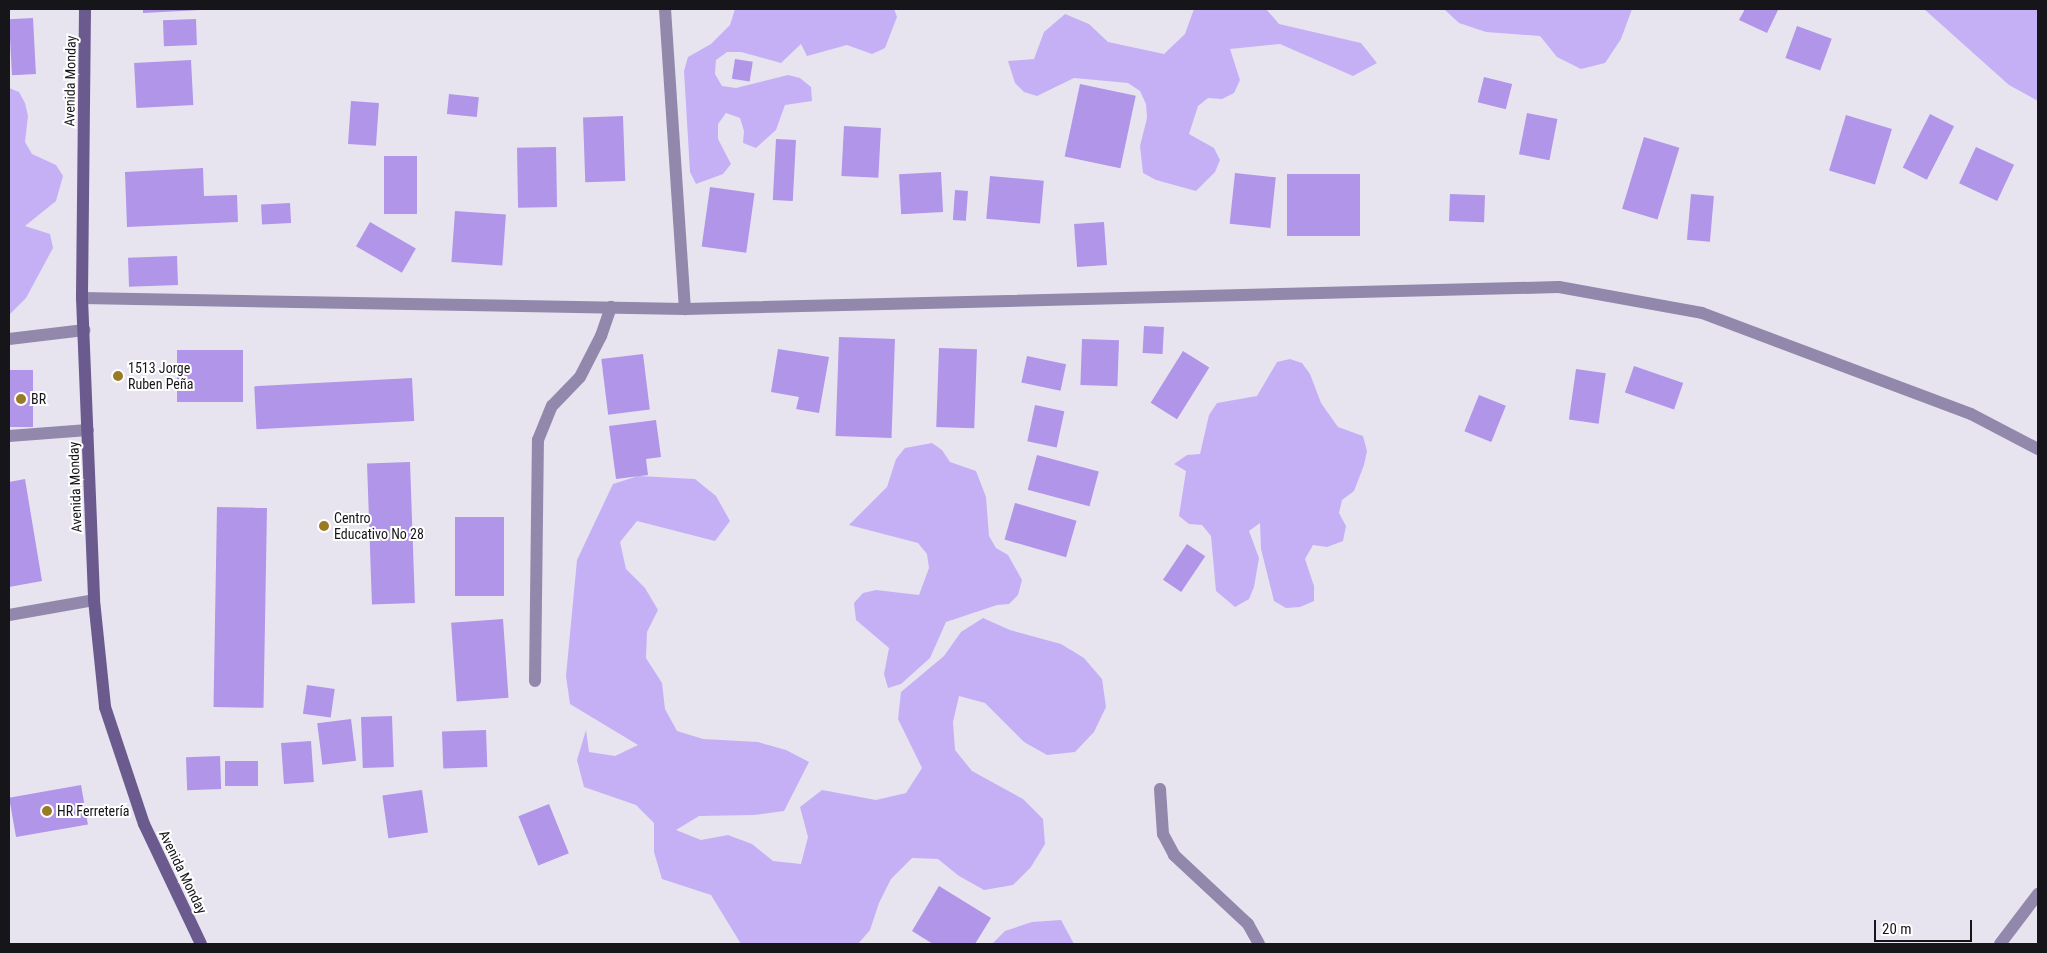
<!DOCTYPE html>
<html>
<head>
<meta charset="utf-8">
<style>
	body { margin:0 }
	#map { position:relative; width:2047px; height:953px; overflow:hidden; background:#e7e4f0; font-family:"Roboto Condensed",sans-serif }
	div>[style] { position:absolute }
	.green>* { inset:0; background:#c5b0f6 }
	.building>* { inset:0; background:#b095e9; transform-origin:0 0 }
	.service>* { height:12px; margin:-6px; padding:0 6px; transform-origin:6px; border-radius:6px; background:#9288ac }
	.minor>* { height:12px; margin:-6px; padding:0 6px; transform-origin:6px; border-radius:6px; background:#9288ac }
	.secondary>* { height:12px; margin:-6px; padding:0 6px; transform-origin:6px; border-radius:6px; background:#6b5a8e }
	.dots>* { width:14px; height:14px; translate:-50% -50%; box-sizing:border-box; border:2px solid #fff; border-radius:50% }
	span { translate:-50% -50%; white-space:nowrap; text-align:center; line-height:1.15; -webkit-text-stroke:4px #fff; paint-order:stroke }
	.street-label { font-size:14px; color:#161519 }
	.poi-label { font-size:14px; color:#161519 }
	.left { translate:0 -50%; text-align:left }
	.frame { position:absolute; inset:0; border:10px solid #161519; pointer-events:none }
	.scale { position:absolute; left:1874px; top:920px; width:98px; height:22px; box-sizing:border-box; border:2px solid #161519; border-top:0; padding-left:6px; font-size:15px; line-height:18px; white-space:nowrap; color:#161519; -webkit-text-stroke:4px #fff; paint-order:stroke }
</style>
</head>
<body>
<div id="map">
	<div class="green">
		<div style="clip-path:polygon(735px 9px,894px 9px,897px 17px,885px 48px,872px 54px,847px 45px,807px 56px,801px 44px,781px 63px,741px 52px,727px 52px,716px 60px,715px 74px,722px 86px,736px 88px,788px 75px,800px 78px,811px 87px,812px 101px,785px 105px,776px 130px,756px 148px,743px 143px,744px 131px,740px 118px,726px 113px,718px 124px,718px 139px,731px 164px,723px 174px,696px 184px,690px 172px,684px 71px,688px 57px,711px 44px,730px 25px)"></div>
		<div style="clip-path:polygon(1194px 9px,1266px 9px,1279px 24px,1361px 43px,1377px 63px,1353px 76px,1280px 44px,1230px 49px,1240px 80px,1234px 93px,1222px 99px,1208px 98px,1198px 106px,1189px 134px,1214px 148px,1220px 160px,1215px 172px,1196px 191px,1156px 180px,1143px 173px,1140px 146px,1147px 118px,1146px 104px,1140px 91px,1128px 83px,1074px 78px,1037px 96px,1024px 92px,1015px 83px,1008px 61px,1034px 59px,1044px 32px,1065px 14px,1089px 24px,1108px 42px,1164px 54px,1185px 34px)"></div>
		<div style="clip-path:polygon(1444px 9px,1632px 9px,1621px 39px,1605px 63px,1581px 69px,1557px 57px,1540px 36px,1486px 32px,1459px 23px)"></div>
		<div style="clip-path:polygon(1924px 9px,2038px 9px,2038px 101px,2009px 85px)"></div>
		<div style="clip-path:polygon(9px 88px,19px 92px,25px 103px,28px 116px,25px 142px,32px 154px,56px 165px,63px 176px,56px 201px,25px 226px,50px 234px,53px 248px,26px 298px,9px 315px)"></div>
		<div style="clip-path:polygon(1290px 359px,1302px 363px,1310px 374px,1321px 403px,1338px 427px,1363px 436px,1367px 451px,1364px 465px,1354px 491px,1342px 500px,1339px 513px,1346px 526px,1343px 541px,1327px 547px,1313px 545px,1305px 559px,1314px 586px,1314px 601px,1300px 607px,1286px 608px,1274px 601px,1261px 549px,1260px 523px,1249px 531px,1259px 558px,1254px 587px,1249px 599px,1235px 607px,1216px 591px,1211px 536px,1202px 525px,1189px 524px,1179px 516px,1186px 471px,1174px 464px,1187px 455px,1200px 454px,1209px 415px,1217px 403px,1257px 396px,1277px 362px)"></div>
		<div style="clip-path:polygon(932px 443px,942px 450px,950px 462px,976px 471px,986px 497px,989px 536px,996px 548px,1008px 555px,1022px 580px,1018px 595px,1009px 604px,997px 605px,946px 622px,930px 658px,901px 684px,888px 688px,884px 674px,889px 648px,856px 620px,854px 603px,863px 593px,876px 590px,919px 595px,929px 568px,927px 554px,918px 543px,849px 525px,887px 487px,896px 459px,905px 448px)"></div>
		<div style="clip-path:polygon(638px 476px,695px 479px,716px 496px,730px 521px,715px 541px,637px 521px,620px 542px,626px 569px,645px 588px,658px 610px,647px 632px,646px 658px,662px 683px,665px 709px,677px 731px,703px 739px,758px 742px,786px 750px,809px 762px,784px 811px,754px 815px,699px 816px,676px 830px,701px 840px,728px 835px,752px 844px,773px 861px,801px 864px,808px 837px,800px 807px,822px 790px,876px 800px,906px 793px,922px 768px,898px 719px,901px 692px,944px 656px,961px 632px,983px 618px,1010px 630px,1061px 644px,1084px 658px,1102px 679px,1106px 707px,1094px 732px,1075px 752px,1047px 755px,1024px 742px,985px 703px,959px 696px,953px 722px,955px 750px,972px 771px,1023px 799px,1043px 819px,1045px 844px,1031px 867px,1013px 885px,984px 890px,959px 876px,938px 859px,912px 858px,891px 879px,879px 903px,870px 930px,858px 944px,741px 944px,711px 895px,662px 879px,654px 852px,654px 823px,636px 805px,584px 787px,577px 760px,586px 730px,589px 752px,615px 756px,638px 745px,570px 704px,566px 676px,577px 560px,613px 484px)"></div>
		<div style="clip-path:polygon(1061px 920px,1074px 944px,992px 944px,1005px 931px,1032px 922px)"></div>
	</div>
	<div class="building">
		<div style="clip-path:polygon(143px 9px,200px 9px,200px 10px,143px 13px)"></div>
		<div style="clip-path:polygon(1745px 9px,1774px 9px,1778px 10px,1767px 33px,1739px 20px)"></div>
		<div style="left:33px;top:18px;width:56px;height:24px;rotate:87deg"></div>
		<div style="left:196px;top:19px;width:26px;height:33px;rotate:88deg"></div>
		<div style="left:1797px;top:26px;width:37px;height:34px;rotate:20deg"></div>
		<div style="left:735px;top:59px;width:18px;height:20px;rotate:9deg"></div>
		<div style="left:191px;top:60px;width:45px;height:57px;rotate:87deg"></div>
		<div style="left:1484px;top:77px;width:29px;height:26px;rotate:14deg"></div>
		<div style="left:1080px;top:84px;width:57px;height:74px;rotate:12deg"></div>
		<div style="left:449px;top:94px;width:30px;height:20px;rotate:6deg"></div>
		<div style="left:351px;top:101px;width:28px;height:43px;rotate:4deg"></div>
		<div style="left:1527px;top:113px;width:31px;height:42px;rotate:11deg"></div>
		<div style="left:1930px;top:114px;width:27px;height:60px;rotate:27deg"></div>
		<div style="left:1846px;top:115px;width:48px;height:58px;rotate:17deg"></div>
		<div style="left:623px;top:116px;width:65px;height:40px;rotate:88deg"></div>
		<div style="left:844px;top:126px;width:37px;height:50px;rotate:3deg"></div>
		<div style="left:1644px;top:137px;width:37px;height:75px;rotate:17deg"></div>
		<div style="left:776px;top:139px;width:20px;height:61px;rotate:3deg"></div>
		<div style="left:556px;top:147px;width:60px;height:39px;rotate:89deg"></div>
		<div style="left:1976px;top:147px;width:42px;height:40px;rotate:25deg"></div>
		<div style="left:384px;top:156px;width:33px;height:58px"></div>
		<div style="clip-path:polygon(203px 168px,204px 196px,237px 195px,238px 222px,127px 227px,125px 172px)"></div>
		<div style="left:941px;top:172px;width:40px;height:42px;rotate:87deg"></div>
		<div style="left:1235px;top:173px;width:41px;height:51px;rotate:6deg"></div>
		<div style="left:1287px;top:174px;width:73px;height:62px"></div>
		<div style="left:990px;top:176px;width:54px;height:43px;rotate:5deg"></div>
		<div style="left:710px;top:187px;width:45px;height:60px;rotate:8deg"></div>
		<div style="left:955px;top:190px;width:13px;height:30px;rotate:4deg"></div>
		<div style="left:1450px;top:194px;width:35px;height:27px;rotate:2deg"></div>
		<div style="left:1691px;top:194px;width:23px;height:46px;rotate:5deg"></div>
		<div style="left:290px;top:203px;width:20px;height:29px;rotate:87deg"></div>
		<div style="left:455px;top:211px;width:51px;height:51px;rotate:4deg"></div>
		<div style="left:370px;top:222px;width:53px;height:28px;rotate:30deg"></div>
		<div style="left:1104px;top:222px;width:43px;height:30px;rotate:86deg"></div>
		<div style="left:177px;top:256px;width:29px;height:49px;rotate:88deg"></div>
		<div style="left:1144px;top:326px;width:20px;height:27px;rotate:3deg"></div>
		<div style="left:839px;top:337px;width:56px;height:99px;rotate:2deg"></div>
		<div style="left:1082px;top:339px;width:37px;height:46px;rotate:2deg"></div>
		<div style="left:939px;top:348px;width:38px;height:79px;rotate:2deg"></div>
		<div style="clip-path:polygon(778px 349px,829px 357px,819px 413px,796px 409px,799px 397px,771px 392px)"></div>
		<div style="left:243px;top:350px;width:52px;height:66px;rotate:90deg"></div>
		<div style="left:1183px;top:351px;width:31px;height:61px;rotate:32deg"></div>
		<div style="left:643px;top:354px;width:56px;height:42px;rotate:83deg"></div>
		<div style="left:1027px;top:356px;width:40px;height:27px;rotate:12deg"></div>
		<div style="left:1634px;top:366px;width:52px;height:28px;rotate:19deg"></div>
		<div style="left:1576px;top:369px;width:30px;height:51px;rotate:8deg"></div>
		<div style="left:9px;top:370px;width:24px;height:57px"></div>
		<div style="left:412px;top:378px;width:43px;height:158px;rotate:87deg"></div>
		<div style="left:1479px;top:395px;width:29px;height:39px;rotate:22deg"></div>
		<div style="left:1035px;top:405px;width:30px;height:37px;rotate:12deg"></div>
		<div style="clip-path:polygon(656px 420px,661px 457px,646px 459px,648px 475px,616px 479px,609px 426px)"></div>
		<div style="left:1037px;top:455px;width:64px;height:36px;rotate:15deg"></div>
		<div style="left:410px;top:462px;width:141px;height:43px;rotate:88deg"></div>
		<div style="clip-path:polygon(25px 479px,42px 581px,9px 587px,9px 482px)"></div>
		<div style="left:1015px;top:503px;width:64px;height:38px;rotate:16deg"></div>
		<div style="left:217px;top:507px;width:50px;height:200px;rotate:1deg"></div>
		<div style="left:455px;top:517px;width:49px;height:79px"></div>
		<div style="left:1187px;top:544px;width:22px;height:43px;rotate:34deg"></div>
		<div style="left:503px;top:619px;width:79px;height:52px;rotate:86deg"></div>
		<div style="left:307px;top:685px;width:28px;height:29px;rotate:8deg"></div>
		<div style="left:392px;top:716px;width:51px;height:31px;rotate:88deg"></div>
		<div style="left:351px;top:719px;width:42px;height:34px;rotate:83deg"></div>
		<div style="left:486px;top:730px;width:37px;height:44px;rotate:88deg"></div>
		<div style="left:311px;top:741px;width:41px;height:30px;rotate:86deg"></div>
		<div style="left:220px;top:756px;width:33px;height:34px;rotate:88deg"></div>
		<div style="left:258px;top:761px;width:25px;height:33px;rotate:90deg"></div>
		<div style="left:81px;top:785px;width:40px;height:73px;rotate:80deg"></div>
		<div style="left:422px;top:790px;width:43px;height:40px;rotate:82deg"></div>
		<div style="left:549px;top:804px;width:53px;height:33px;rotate:68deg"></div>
		<div style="clip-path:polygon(939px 886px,991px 918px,975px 944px,933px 944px,912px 931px)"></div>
	</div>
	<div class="service">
		<div style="left:9px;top:339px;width:76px;rotate:-6.8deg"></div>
		<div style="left:9px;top:436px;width:79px;rotate:-4.3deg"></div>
		<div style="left:535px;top:681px;width:241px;rotate:-89.3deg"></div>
		<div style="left:538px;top:440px;width:37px;rotate:-68deg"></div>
		<div style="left:552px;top:406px;width:40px;rotate:-46deg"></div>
		<div style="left:580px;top:377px;width:46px;rotate:-62.9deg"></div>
		<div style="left:601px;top:336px;width:31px;rotate:-71deg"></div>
		<div style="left:1160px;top:789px;width:45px;rotate:86.2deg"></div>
		<div style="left:1163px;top:834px;width:24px;rotate:62deg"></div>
		<div style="left:1174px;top:855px;width:101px;rotate:43deg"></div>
		<div style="left:1248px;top:924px;width:23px;rotate:61deg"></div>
	</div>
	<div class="minor">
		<div style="left:665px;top:9px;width:301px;rotate:86.2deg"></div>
		<div style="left:82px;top:298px;width:603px;rotate:1.05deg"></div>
		<div style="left:685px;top:309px;width:874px;rotate:-1.44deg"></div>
		<div style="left:1559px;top:287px;width:145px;rotate:10.3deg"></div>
		<div style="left:1702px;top:313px;width:287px;rotate:20.6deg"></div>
		<div style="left:1971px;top:414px;width:76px;rotate:27.6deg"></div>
		<div style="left:9px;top:615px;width:86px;rotate:-10deg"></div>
		<div style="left:2000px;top:944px;width:63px;rotate:-52.8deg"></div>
	</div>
	<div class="secondary">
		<div style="left:85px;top:9px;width:289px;rotate:90.6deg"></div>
		<div style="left:82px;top:298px;width:302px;rotate:87.7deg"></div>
		<div style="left:94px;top:600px;width:108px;rotate:84.1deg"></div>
		<div style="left:105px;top:707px;width:123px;rotate:71.6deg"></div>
		<div style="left:144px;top:824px;width:133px;rotate:64.6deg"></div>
	</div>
	<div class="dots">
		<div style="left:118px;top:376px;background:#9a7b25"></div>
		<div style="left:21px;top:399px;background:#9a7b25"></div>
		<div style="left:324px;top:526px;background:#9a7b25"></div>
		<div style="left:47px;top:811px;background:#9a7b25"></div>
	</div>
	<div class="street-label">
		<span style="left:70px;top:81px;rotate:-89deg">Avenida Monday</span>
		<span style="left:75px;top:487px;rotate:-92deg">Avenida Monday</span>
		<span style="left:183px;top:872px;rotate:64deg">Avenida Monday</span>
	</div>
	<div class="poi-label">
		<span class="left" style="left:128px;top:376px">1513 Jorge<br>Ruben Peña</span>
		<span class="left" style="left:31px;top:399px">BR</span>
		<span class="left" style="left:334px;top:526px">Centro<br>Educativo No 28</span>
		<span class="left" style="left:57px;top:811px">HR Ferretería</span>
	</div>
	<div class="frame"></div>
	<div class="scale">20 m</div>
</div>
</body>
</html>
